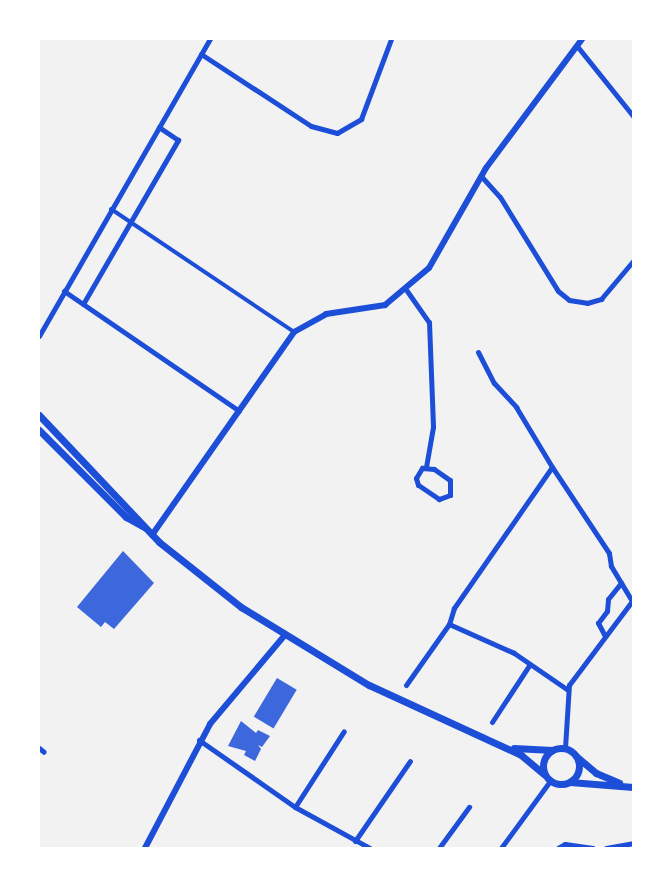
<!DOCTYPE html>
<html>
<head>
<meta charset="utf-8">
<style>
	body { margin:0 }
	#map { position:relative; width:672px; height:887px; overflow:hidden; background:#f2f2f2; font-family:Poppins,sans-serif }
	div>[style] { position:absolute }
	.building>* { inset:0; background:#3d67dc; transform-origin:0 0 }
	.pedestrian>* { height:4px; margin:-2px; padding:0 2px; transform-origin:2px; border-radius:2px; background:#1d4ed8 }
	.minor>* { height:5px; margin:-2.5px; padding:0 2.5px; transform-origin:2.5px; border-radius:2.5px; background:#1d4ed8 }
	.tertiary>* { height:6px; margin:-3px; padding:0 3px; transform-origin:3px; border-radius:3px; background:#1d4ed8 }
	.secondary>* { height:7px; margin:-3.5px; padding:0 3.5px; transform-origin:3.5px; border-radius:3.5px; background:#1d4ed8 }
	.secondary>.ring { margin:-3.5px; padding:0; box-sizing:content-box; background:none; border:7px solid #1d4ed8; border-radius:50% }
	span { translate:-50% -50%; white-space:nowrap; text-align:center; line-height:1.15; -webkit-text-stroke:5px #fff; paint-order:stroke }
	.frame { position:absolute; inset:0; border:40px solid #fff; pointer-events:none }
</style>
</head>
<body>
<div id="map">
	<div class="building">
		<div style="clip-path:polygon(123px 551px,154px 583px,114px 629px,105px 622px,101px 627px,77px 607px)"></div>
		<div style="left:277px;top:678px;width:23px;height:45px;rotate:31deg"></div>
		<div style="clip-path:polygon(241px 721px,256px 733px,258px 730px,270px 736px,262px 747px,258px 745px,261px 749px,255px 761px,244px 755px,246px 751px,228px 746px)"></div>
	</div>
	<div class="pedestrian">
		<div style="left:111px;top:209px;width:220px;rotate:33.9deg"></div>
	</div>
	<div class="minor">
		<div style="left:577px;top:46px;width:90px;rotate:51.3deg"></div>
		<div style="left:201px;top:54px;width:131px;rotate:33.2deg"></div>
		<div style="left:311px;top:126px;width:27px;rotate:15deg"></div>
		<div style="left:337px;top:133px;width:28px;rotate:-30deg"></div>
		<div style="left:361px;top:119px;width:85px;rotate:-69.4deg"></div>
		<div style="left:481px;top:176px;width:28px;rotate:48deg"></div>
		<div style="left:500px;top:197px;width:110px;rotate:58.3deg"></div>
		<div style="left:558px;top:291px;width:14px;rotate:39deg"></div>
		<div style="left:569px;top:300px;width:18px;rotate:9deg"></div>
		<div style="left:587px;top:303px;width:15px;rotate:-16deg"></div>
		<div style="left:601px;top:299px;width:50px;rotate:-49.9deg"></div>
		<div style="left:64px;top:291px;width:212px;rotate:34.4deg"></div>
		<div style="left:407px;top:291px;width:38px;rotate:55deg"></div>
		<div style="left:429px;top:322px;width:105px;rotate:87.8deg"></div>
		<div style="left:433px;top:427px;width:41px;rotate:99.9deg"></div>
		<div style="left:83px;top:304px;width:190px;rotate:-59.9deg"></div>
		<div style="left:178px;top:140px;width:23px;rotate:-146deg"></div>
		<div style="left:39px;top:336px;width:343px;rotate:-60.1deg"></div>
		<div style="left:478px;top:352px;width:35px;rotate:63deg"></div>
		<div style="left:494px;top:383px;width:33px;rotate:47deg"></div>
		<div style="left:516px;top:407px;width:70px;rotate:59deg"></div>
		<div style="left:422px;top:468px;width:12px;rotate:5deg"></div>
		<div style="left:434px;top:469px;width:19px;rotate:35deg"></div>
		<div style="left:450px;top:480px;width:15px;rotate:90deg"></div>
		<div style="left:450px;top:495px;width:12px;rotate:160deg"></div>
		<div style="left:439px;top:499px;width:25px;rotate:-146deg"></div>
		<div style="left:418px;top:485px;width:7px;rotate:-106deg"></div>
		<div style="left:416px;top:478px;width:12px;rotate:-59deg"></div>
		<div style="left:605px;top:636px;width:15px;rotate:-118deg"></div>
		<div style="left:598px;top:623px;width:15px;rotate:-53deg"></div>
		<div style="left:607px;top:611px;width:12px;rotate:-85deg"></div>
		<div style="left:608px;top:599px;width:21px;rotate:-51deg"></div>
		<div style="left:406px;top:685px;width:75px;rotate:-54.8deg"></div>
		<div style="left:492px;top:722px;width:69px;rotate:-56.8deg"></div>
		<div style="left:199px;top:740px;width:117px;rotate:34.9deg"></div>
		<div style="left:295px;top:807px;width:85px;rotate:28.7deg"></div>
		<div style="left:39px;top:748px;width:6px;rotate:39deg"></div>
		<div style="left:565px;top:748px;width:63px;rotate:-86.4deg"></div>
		<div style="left:569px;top:685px;width:105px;rotate:-53.1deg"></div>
		<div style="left:632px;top:601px;width:41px;rotate:-121deg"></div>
		<div style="left:611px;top:566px;width:13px;rotate:-99deg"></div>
		<div style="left:609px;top:553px;width:103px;rotate:-123.5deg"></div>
		<div style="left:552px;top:467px;width:172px;rotate:124.8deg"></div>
		<div style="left:454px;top:608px;width:17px;rotate:107deg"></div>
		<div style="left:449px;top:624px;width:71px;rotate:24deg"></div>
		<div style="left:514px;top:653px;width:65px;rotate:34.4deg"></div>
		<div style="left:295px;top:807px;width:90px;rotate:-57.2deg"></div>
		<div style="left:355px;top:841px;width:97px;rotate:-55.5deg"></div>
		<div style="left:439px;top:848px;width:51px;rotate:-53.8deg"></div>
		<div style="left:501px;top:848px;width:83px;rotate:-53.8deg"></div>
		<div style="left:558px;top:848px;width:8px;rotate:-30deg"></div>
		<div style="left:565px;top:844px;width:28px;rotate:8deg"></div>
		<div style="left:606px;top:848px;width:27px;rotate:-10deg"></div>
	</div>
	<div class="tertiary">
		<div style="left:152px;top:535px;width:248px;rotate:-55deg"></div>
		<div style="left:294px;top:332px;width:37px;rotate:-29deg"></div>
		<div style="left:326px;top:314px;width:60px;rotate:-8.7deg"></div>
		<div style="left:385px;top:305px;width:57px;rotate:-40.1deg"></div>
		<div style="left:429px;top:268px;width:115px;rotate:-60.3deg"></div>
		<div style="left:486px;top:168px;width:161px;rotate:-53.3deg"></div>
		<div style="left:145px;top:848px;width:140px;rotate:-62.3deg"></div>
		<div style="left:210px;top:724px;width:115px;rotate:-49.9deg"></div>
	</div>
	<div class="secondary">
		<div style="left:39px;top:415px;width:175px;rotate:46.6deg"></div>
		<div style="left:159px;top:542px;width:105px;rotate:38.4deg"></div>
		<div style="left:241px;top:607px;width:150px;rotate:31.4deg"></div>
		<div style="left:369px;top:685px;width:167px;rotate:24.7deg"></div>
		<div style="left:521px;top:755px;width:30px;rotate:40deg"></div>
		<div style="left:39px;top:430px;width:123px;rotate:45deg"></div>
		<div style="left:126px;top:517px;width:21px;rotate:29deg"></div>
		<div class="ring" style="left:543px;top:748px;width:29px;height:29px"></div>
		<div style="left:514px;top:748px;width:38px;rotate:3deg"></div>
		<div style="left:577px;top:757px;width:25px;rotate:40deg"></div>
		<div style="left:596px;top:773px;width:25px;rotate:23deg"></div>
		<div style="left:570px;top:782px;width:63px;rotate:4.5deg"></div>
	</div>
	<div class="frame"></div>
</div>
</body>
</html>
